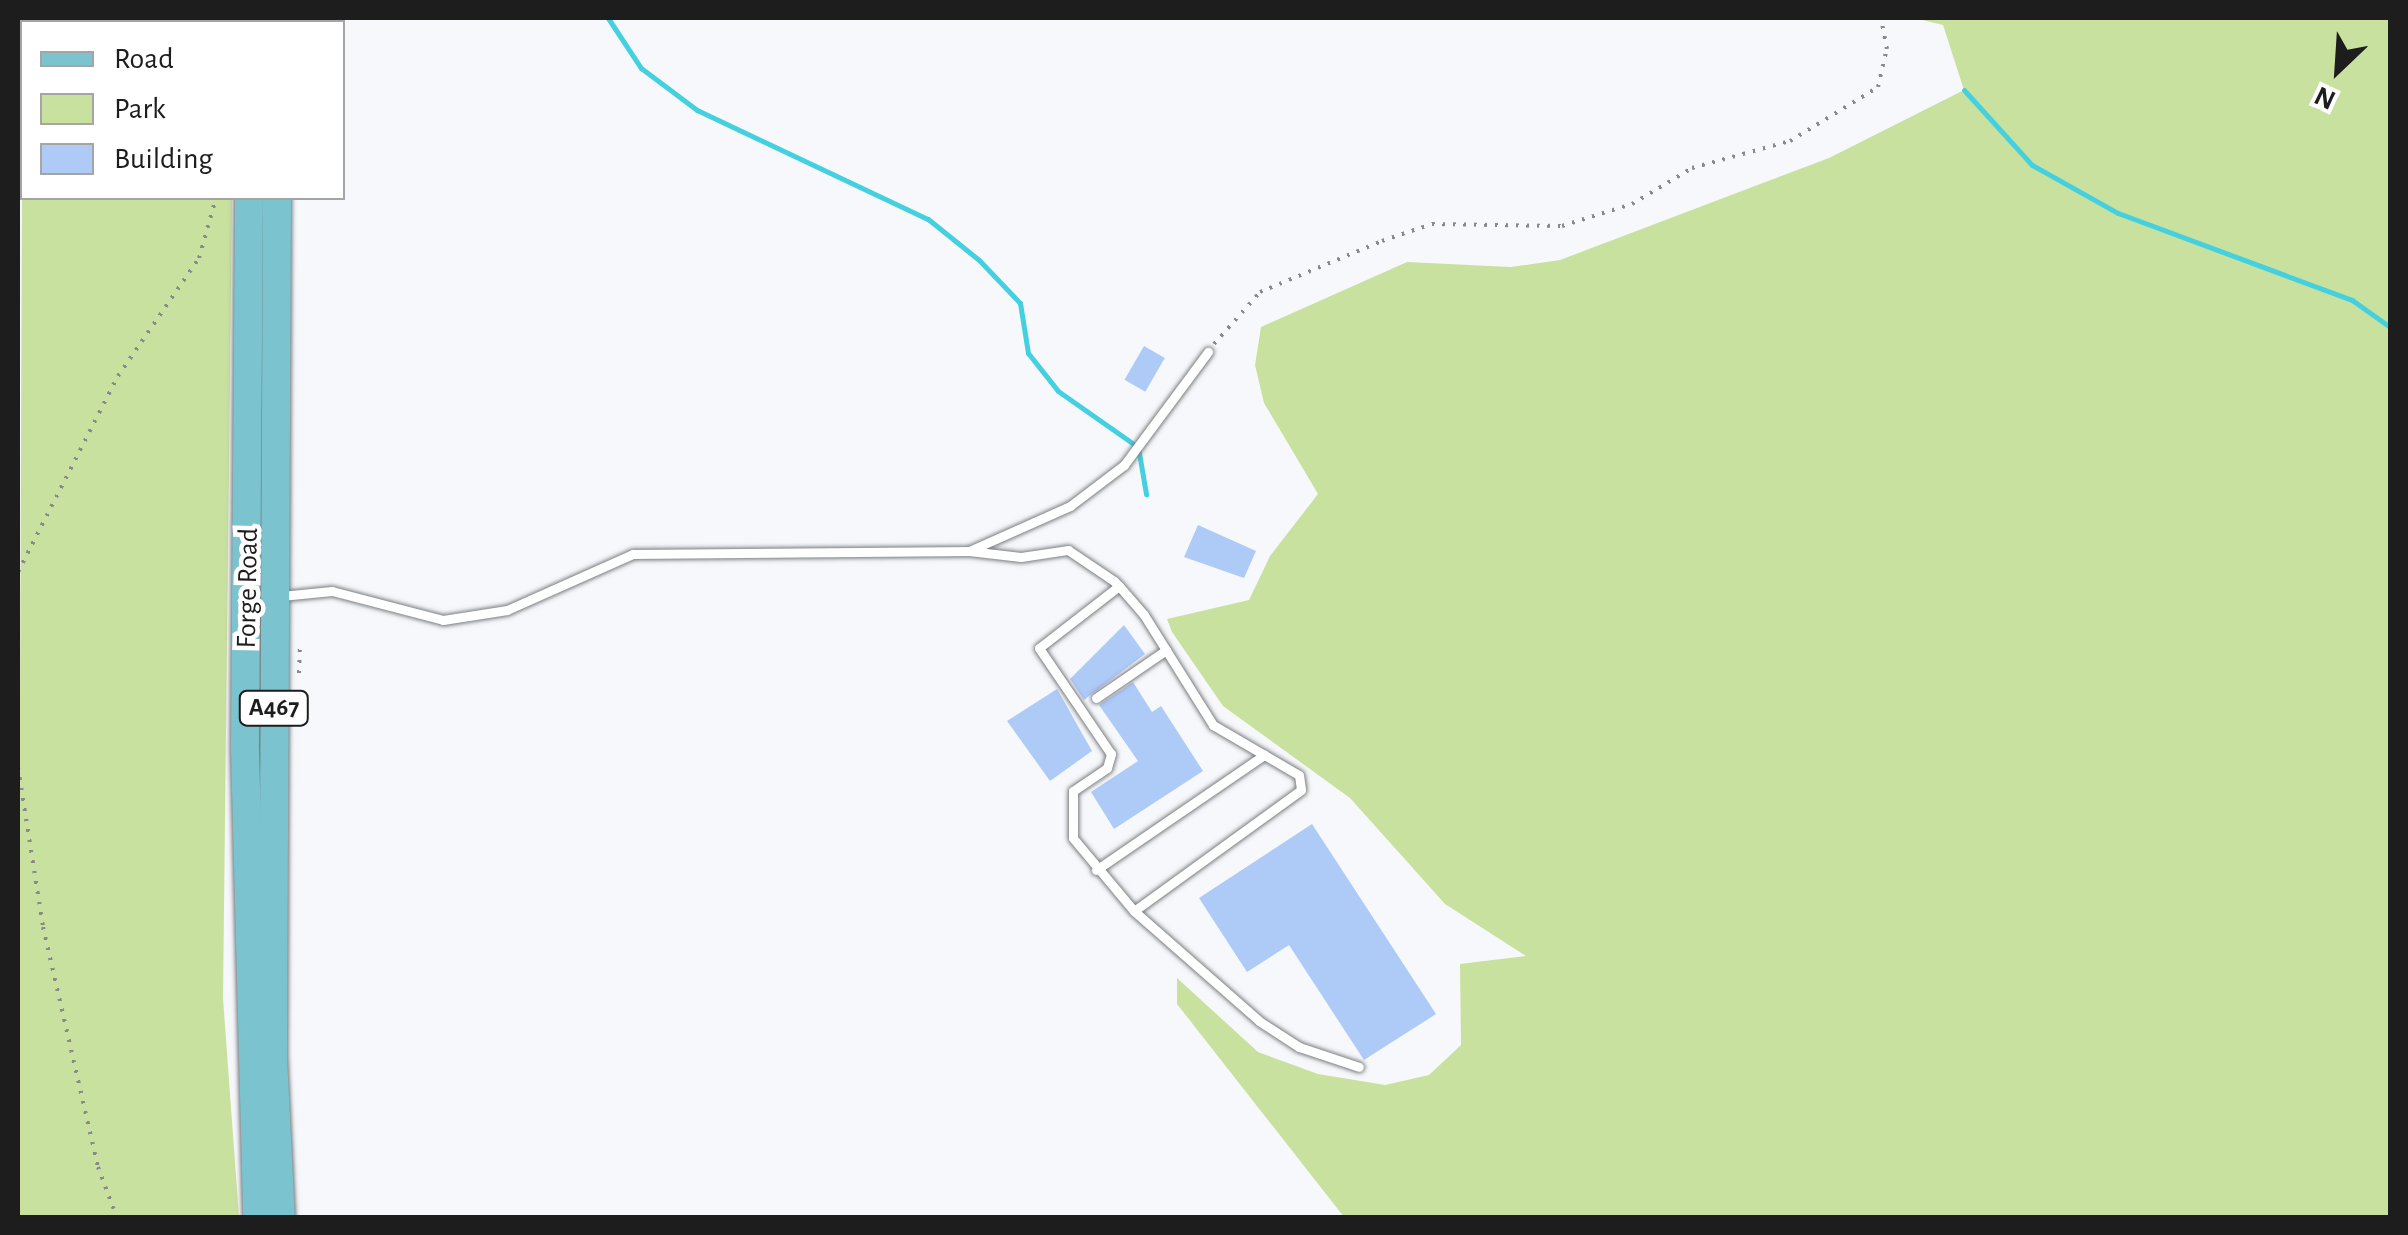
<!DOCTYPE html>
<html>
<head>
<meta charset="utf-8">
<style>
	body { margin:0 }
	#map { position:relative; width:2408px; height:1235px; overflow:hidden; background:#f6f8fb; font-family:"Alegreya Sans",sans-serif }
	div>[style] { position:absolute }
	.green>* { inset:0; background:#c9e19f }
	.stream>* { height:5px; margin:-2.5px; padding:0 2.5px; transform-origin:2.5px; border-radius:2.5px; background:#45d0df }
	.building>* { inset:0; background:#aecaf7; transform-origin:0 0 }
	.path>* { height:4px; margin-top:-2px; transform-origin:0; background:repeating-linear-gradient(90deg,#88898b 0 2.5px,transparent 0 10.5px) }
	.roads { filter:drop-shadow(0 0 2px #7c7e80) drop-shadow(0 0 2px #7c7e80) }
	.lane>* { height:9px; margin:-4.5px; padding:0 4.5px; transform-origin:4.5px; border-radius:4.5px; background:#fff }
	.primary>* { height:28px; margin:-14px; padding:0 14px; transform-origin:14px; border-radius:14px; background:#7ac3cf }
	.highway>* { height:30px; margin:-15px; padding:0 15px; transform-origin:15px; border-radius:15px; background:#229baf }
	span { translate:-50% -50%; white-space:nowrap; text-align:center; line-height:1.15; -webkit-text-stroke:9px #fff; paint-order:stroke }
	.shield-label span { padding:2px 8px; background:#fff; border:2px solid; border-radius:8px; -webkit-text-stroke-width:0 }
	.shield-label { font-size:25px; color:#1d1d1e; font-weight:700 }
	.street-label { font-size:28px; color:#1d1d1e }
	.frame { position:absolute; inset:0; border:20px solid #1d1d1e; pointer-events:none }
	.legend { position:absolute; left:20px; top:20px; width:325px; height:180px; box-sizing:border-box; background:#fff; border:2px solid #a5a5a5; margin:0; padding:12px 18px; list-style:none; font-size:30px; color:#1d1d1e }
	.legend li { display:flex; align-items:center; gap:20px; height:50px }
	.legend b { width:50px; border:2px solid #a5a5a5 }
	.north { position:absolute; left:2288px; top:20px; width:100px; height:100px; -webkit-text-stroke:8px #fff; paint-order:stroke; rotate:205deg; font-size:28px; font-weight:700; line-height:40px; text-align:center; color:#1d1d1e }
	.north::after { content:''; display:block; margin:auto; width:35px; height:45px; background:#1d1d1e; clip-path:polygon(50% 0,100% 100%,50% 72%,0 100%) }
</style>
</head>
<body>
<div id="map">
	<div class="green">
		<div style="clip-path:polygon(1914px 18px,2390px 18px,2390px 1217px,1344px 1217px,1177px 1004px,1177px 978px,1258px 1052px,1318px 1074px,1385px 1085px,1429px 1075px,1461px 1045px,1460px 964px,1526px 956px,1445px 904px,1350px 798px,1223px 706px,1172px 632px,1167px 619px,1249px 600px,1270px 556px,1318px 494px,1264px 403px,1255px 365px,1261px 327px,1407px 262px,1511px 267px,1560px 260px,1829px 158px,1964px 90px,1943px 25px)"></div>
		<div style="clip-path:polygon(22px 184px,22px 198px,232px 198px,223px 998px,239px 1217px,18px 1217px)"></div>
	</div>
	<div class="stream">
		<div style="left:608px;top:18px;width:60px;rotate:56.6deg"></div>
		<div style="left:641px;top:68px;width:70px;rotate:36.9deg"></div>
		<div style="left:697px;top:110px;width:255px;rotate:25.3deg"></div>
		<div style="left:928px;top:219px;width:65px;rotate:38.8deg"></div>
		<div style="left:979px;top:260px;width:59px;rotate:46.4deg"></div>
		<div style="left:1020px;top:303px;width:51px;rotate:80.9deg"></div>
		<div style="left:1028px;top:353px;width:48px;rotate:51.7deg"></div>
		<div style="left:1058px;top:391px;width:98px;rotate:35deg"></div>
		<div style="left:1138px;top:447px;width:48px;rotate:80.3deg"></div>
		<div style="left:1964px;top:90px;width:101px;rotate:47.8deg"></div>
		<div style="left:2032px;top:165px;width:98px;rotate:29.2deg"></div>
		<div style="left:2118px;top:213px;width:250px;rotate:20.4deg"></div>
		<div style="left:2352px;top:300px;width:47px;rotate:35.4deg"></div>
	</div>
	<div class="building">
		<div style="left:1144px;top:346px;width:24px;height:39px;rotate:30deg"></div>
		<div style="clip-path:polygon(1198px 525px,1256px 551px,1244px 578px,1184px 557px)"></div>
		<div style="clip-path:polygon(1124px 625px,1145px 654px,1084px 700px,1070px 679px)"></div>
		<div style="clip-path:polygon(1133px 682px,1152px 712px,1161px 706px,1203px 771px,1114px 829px,1091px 792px,1138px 761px,1099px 705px)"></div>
		<div style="clip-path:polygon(1057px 689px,1092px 751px,1050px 781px,1007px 721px)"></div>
		<div style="clip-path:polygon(1312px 824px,1436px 1014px,1364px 1060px,1289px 945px,1247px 972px,1199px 898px)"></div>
	</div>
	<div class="path">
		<div style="left:1214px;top:344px;width:69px;rotate:-48.5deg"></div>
		<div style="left:1260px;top:292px;width:132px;rotate:-22.7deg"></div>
		<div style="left:1382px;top:241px;width:53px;rotate:-18.8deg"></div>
		<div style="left:1432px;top:224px;width:130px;rotate:0.9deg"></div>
		<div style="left:1562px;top:226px;width:73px;rotate:-17.4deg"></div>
		<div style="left:1632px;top:204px;width:70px;rotate:-31deg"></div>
		<div style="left:1692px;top:168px;width:102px;rotate:-15.4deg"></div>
		<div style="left:1790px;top:141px;width:103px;rotate:-31.5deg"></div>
		<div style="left:1878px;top:87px;width:39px;rotate:-77deg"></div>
		<div style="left:1887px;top:49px;width:32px;rotate:-101deg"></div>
		<div style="left:18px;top:572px;width:220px;rotate:-63deg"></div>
		<div style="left:118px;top:376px;width:143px;rotate:-55.5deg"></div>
		<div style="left:199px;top:258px;width:62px;rotate:-74.2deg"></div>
		<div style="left:299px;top:673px;width:30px;rotate:-88deg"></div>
		<div style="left:18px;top:767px;width:162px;rotate:81.1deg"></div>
		<div style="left:43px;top:927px;width:246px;rotate:77.1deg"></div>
		<div style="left:98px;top:1167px;width:54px;rotate:69.6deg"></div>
	</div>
	<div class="roads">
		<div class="lane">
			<div style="left:969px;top:551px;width:52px;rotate:6.6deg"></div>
			<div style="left:1021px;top:557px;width:48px;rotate:-8.5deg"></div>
			<div style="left:1068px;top:550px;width:55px;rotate:34deg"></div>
			<div style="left:1114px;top:581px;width:7px;rotate:45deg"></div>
			<div style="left:1119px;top:586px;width:38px;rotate:49deg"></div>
			<div style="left:1144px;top:615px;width:130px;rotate:57.9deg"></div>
			<div style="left:1213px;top:725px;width:99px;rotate:30.2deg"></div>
			<div style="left:1299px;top:775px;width:15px;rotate:82deg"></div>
			<div style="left:1301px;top:790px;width:206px;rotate:144.1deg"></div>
			<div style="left:1134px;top:911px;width:95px;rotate:-129.9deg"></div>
			<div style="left:1073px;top:838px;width:47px;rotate:-90deg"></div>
			<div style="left:1073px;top:791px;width:41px;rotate:-34.1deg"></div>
			<div style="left:1107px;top:768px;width:15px;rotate:-74deg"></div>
			<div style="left:1111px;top:754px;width:128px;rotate:-124.2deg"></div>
			<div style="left:1039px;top:648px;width:101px;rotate:-37.8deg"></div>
			<div style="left:281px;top:596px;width:51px;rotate:-5.6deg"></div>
			<div style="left:332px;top:591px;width:115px;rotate:14.6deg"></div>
			<div style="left:443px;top:620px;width:65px;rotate:-8.9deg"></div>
			<div style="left:507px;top:610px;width:138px;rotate:-24deg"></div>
			<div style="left:633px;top:554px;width:336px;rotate:-0.5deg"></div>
			<div style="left:969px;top:551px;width:111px;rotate:-24deg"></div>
			<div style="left:1070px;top:506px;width:68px;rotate:-37.2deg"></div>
			<div style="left:1124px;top:465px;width:141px;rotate:-53.4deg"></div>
			<div style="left:1096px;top:698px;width:85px;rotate:-34.4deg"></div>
			<div style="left:1096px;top:870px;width:204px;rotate:-34.4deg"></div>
			<div style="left:1134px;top:911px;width:167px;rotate:41.3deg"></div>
			<div style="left:1259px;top:1021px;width:48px;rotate:33deg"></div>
			<div style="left:1299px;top:1047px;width:63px;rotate:18.4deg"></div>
		</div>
		<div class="primary">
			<div style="left:247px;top:18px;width:4px;rotate:76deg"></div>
			<div style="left:276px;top:18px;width:4px;rotate:90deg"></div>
			<div style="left:249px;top:198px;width:552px;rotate:90.42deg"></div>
			<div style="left:245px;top:750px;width:468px;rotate:88.5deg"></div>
			<div style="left:277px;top:198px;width:859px;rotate:90.27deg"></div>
			<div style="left:273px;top:1057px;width:161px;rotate:87.2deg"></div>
		</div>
		<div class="highway">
			<div style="left:106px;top:22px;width:6px;rotate:-39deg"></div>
			<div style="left:163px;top:22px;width:6px;rotate:-39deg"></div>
			<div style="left:18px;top:106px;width:6px;rotate:-51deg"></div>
			<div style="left:18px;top:161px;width:7px;rotate:-56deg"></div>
		</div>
	</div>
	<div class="shield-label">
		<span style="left:274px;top:708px">A467</span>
	</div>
	<div class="street-label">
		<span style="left:248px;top:588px;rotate:-89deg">Forge Road</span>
	</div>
	<div class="frame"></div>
	<ul class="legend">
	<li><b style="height:12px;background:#7ac3cf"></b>Road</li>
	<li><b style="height:28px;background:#c9e19f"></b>Park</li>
	<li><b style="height:28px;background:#aecaf7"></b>Building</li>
	</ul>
	<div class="north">N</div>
</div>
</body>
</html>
